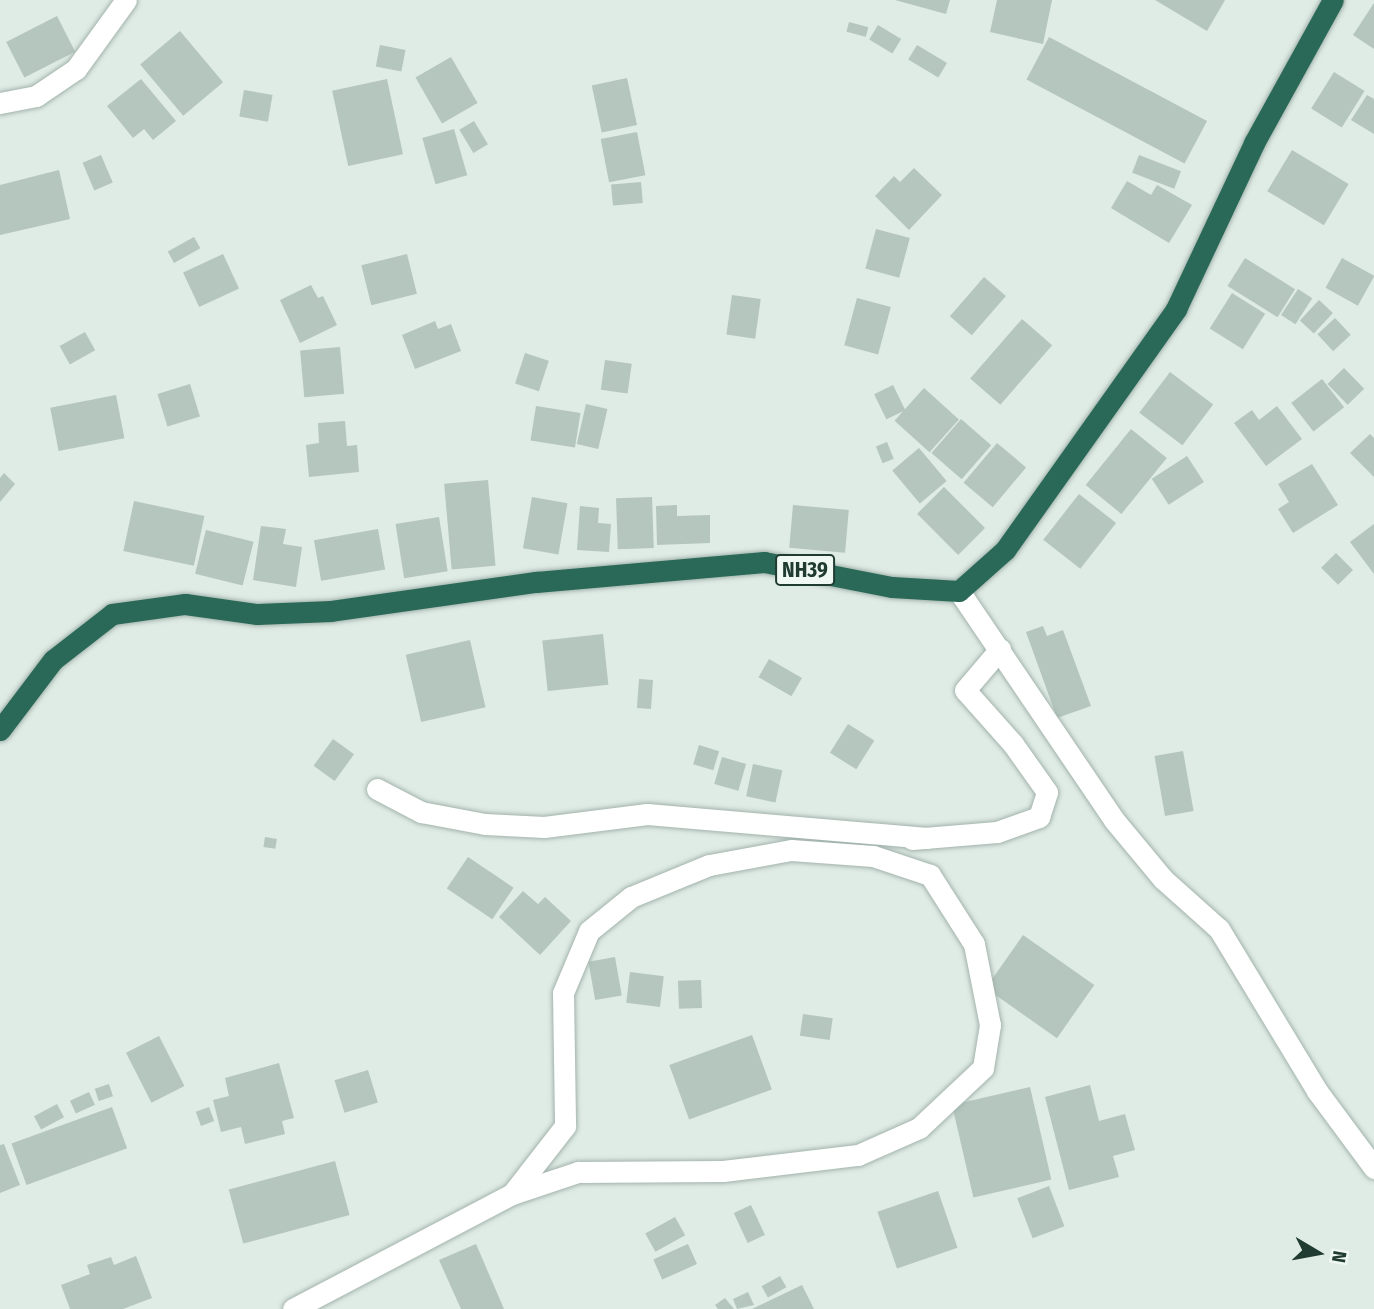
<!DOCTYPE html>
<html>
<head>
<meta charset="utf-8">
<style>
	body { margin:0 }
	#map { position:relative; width:1374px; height:1309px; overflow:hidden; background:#dfebe5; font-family:"Fira Sans Condensed",sans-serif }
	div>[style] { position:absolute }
	.building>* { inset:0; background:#b4c6be; transform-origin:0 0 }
	.roads { filter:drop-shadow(0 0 2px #a2b3ac) drop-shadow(0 0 2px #a2b3ac) }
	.street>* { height:21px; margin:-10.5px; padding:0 10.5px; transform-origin:10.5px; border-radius:10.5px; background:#fff }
	.secondary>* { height:21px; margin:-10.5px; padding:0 10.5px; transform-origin:10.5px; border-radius:10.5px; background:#fff }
	.highway>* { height:21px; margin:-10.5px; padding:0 10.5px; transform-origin:10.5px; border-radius:10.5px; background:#2a6958 }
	span { translate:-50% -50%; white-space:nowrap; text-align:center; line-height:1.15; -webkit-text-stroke:5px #f0f8f3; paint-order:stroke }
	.shield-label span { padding:2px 5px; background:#f0f8f3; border:2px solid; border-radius:5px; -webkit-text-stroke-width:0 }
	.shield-label { font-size:21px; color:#203c32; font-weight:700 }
	.north { position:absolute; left:1283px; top:1218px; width:70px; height:70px; -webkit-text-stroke:5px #f0f8f3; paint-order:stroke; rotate:100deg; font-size:19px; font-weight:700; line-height:28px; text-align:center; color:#203c32 }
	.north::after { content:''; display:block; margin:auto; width:24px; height:32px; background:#203c32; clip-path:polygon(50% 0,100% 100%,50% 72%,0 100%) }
</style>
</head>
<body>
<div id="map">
	<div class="building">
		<div style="clip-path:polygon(895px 0,950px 0,946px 14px)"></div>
		<div style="clip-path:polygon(997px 0,1052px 0,1043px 44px,990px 32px)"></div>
		<div style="clip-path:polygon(1155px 0,1225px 0,1207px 31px)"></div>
		<div style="clip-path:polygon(1374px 3px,1374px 49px,1353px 35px)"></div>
		<div style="left:57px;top:16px;width:40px;height:57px;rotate:63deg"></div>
		<div style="left:849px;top:22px;width:20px;height:10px;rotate:15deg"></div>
		<div style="left:878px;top:25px;width:27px;height:17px;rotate:31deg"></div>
		<div style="left:180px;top:31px;width:67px;height:52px;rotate:50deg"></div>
		<div style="left:1049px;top:37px;width:179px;height:48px;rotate:28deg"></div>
		<div style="left:380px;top:45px;width:26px;height:22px;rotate:11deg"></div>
		<div style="left:917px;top:45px;width:35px;height:17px;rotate:31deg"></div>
		<div style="left:451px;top:57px;width:53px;height:41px;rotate:60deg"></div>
		<div style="left:1334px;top:72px;width:36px;height:43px;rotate:32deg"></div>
		<div style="left:627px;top:78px;width:48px;height:36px;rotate:78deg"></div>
		<div style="clip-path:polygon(141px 79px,176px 121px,153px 140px,144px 129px,133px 138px,107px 106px)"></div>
		<div style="left:387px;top:79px;width:77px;height:56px;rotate:78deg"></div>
		<div style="left:244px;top:90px;width:29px;height:27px;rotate:10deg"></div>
		<div style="clip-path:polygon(1367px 95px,1374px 99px,1374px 134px,1351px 120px)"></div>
		<div style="left:474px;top:121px;width:27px;height:17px;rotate:59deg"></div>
		<div style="left:454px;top:129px;width:48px;height:33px;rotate:74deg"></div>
		<div style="left:637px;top:132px;width:44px;height:37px;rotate:79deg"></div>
		<div style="left:1292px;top:150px;width:66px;height:48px;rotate:31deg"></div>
		<div style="left:101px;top:155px;width:30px;height:20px;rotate:67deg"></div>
		<div style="left:1139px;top:155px;width:45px;height:19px;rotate:21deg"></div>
		<div style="clip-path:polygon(914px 168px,942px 195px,909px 230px,875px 196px,894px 176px,900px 182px)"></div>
		<div style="clip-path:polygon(59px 170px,70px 219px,0 235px,0 185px)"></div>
		<div style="clip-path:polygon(1127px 181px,1151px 195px,1157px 185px,1192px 205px,1169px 243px,1111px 208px)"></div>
		<div style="left:641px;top:182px;width:21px;height:30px;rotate:85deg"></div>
		<div style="left:876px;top:229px;width:35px;height:41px;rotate:15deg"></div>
		<div style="left:194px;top:237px;width:13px;height:30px;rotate:61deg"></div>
		<div style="left:223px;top:254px;width:38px;height:44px;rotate:65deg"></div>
		<div style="left:407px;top:254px;width:41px;height:47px;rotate:76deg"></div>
		<div style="left:1245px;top:258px;width:59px;height:33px;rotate:32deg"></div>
		<div style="left:1342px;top:258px;width:37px;height:34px;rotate:29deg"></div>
		<div style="left:984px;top:277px;width:29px;height:52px;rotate:41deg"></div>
		<div style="clip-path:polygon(311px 285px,318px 298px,323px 296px,337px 325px,300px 343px,280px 300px)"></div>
		<div style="left:1298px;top:289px;width:17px;height:31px;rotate:33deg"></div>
		<div style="left:1232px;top:293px;width:39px;height:42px;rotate:32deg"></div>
		<div style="left:732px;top:295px;width:29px;height:40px;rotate:8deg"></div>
		<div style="left:857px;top:298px;width:35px;height:49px;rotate:15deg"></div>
		<div style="left:1319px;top:300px;width:19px;height:28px;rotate:43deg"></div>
		<div style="left:1335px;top:318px;width:23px;height:24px;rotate:47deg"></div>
		<div style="left:1022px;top:319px;width:40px;height:79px;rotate:41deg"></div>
		<div style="clip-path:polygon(435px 321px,438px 329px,451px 324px,461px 351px,415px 369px,402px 335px)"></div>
		<div style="left:85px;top:332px;width:21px;height:29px;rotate:61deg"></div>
		<div style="left:340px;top:347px;width:47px;height:40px;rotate:85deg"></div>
		<div style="left:525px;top:353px;width:25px;height:32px;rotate:18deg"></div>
		<div style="left:605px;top:360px;width:27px;height:30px;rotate:8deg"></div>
		<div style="left:1344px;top:368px;width:29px;height:23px;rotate:46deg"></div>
		<div style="left:1170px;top:372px;width:54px;height:51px;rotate:37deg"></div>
		<div style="left:1322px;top:379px;width:36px;height:39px;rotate:52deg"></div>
		<div style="left:190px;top:384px;width:34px;height:34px;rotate:73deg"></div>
		<div style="left:893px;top:385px;width:28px;height:21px;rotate:64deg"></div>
		<div style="left:924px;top:388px;width:47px;height:44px;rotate:42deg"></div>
		<div style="left:116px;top:395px;width:44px;height:67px;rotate:79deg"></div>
		<div style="left:586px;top:404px;width:22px;height:41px;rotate:13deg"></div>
		<div style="left:536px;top:406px;width:45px;height:35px;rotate:9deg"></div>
		<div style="clip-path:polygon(1277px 406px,1302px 439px,1266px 466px,1234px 423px,1252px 410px,1259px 420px)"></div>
		<div style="left:961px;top:419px;width:40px;height:45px;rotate:41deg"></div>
		<div style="clip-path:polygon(345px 421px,347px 446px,357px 445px,359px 472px,309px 477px,306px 445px,319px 443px,318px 423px)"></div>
		<div style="left:1131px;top:429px;width:46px;height:72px;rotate:39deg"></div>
		<div style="clip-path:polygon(1370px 434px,1374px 438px,1374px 477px,1350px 453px)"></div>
		<div style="left:887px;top:442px;width:18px;height:12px;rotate:68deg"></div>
		<div style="left:997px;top:443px;width:38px;height:52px;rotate:40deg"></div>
		<div style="left:919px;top:448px;width:43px;height:35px;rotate:50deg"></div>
		<div style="left:1187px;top:456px;width:31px;height:42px;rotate:57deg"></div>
		<div style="clip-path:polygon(1312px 464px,1338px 505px,1293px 533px,1278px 509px,1289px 502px,1278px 484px)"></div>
		<div style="clip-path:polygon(4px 473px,15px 484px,0 502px,0 478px)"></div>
		<div style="left:488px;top:480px;width:86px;height:44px;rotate:85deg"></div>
		<div style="left:944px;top:487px;width:58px;height:38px;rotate:45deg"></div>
		<div style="left:1079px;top:494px;width:47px;height:58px;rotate:38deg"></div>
		<div style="left:532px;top:497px;width:36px;height:52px;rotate:10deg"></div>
		<div style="left:652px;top:497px;width:51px;height:36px;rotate:88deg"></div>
		<div style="left:134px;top:501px;width:72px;height:51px;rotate:12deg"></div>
		<div style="clip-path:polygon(677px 505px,677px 516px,710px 515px,710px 543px,657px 545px,656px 506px)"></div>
		<div style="left:793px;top:505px;width:56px;height:43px;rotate:5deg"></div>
		<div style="clip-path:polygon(580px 506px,599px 508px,598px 523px,611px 524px,609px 552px,577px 550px)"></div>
		<div style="left:439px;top:517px;width:55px;height:44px;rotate:81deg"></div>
		<div style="clip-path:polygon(1374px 524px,1374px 574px,1350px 542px)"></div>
		<div style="clip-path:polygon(261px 526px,286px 529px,283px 544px,302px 547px,296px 587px,253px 580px)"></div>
		<div style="left:378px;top:529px;width:41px;height:65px;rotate:80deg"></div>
		<div style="left:206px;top:530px;width:49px;height:45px;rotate:14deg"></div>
		<div style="left:1336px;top:553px;width:24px;height:21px;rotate:45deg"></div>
		<div style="clip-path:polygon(1043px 626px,1047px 636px,1063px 630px,1091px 706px,1057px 718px,1026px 632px)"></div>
		<div style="left:603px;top:634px;width:51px;height:61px;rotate:84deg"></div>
		<div style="left:470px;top:640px;width:69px;height:66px;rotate:77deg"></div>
		<div style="left:769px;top:659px;width:38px;height:21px;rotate:30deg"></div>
		<div style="left:639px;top:679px;width:14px;height:29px;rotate:4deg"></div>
		<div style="left:848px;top:724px;width:31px;height:34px;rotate:32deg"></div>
		<div style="left:333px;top:739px;width:26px;height:33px;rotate:36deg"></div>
		<div style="left:699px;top:745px;width:21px;height:20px;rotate:17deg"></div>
		<div style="left:1183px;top:751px;width:61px;height:29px;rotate:80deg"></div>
		<div style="left:722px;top:757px;width:25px;height:28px;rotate:16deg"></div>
		<div style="left:753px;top:764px;width:30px;height:33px;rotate:12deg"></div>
		<div style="left:265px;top:837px;width:12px;height:10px;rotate:9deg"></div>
		<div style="left:468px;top:857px;width:55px;height:38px;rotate:34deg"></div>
		<div style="clip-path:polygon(523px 891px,538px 904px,545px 897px,571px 921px,540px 955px,499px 917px)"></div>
		<div style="left:1023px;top:935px;width:87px;height:65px;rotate:35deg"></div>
		<div style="left:615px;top:957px;width:39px;height:27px;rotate:80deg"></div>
		<div style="left:630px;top:972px;width:34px;height:31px;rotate:7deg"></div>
		<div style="left:701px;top:980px;width:28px;height:23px;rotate:88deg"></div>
		<div style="left:803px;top:1014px;width:30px;height:22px;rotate:8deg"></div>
		<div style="left:752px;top:1035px;width:58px;height:88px;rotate:70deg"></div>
		<div style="left:159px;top:1036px;width:56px;height:37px;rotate:63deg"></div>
		<div style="clip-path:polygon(279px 1063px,294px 1118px,282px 1121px,285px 1134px,245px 1144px,241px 1127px,221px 1132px,213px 1100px,229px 1096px,225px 1078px)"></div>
		<div style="left:368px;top:1070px;width:34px;height:35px;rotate:73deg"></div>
		<div style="left:109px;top:1084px;width:13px;height:15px;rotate:72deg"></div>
		<div style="clip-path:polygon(1090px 1085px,1099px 1121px,1125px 1114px,1135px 1150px,1113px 1156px,1119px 1177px,1069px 1190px,1045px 1097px)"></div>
		<div style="left:1030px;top:1087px;width:95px;height:80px;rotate:77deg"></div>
		<div style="left:89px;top:1092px;width:14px;height:21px;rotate:65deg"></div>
		<div style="left:57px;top:1104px;width:15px;height:26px;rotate:62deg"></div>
		<div style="left:112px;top:1107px;width:44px;height:107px;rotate:70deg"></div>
		<div style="left:209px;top:1107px;width:15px;height:14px;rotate:70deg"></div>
		<div style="clip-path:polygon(4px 1144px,20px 1185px,0 1193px,0 1145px)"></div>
		<div style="left:335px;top:1161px;width:56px;height:110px;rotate:75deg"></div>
		<div style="left:1049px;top:1186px;width:43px;height:34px;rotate:69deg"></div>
		<div style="left:938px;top:1191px;width:60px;height:64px;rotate:71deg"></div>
		<div style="left:751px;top:1205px;width:33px;height:19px;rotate:65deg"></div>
		<div style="left:675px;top:1217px;width:21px;height:34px;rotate:61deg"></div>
		<div style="clip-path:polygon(476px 1244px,504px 1309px,461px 1309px,439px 1260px)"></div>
		<div style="left:688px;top:1244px;width:22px;height:38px;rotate:66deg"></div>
		<div style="clip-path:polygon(136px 1256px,152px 1298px,123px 1309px,70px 1309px,61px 1285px,90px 1274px,87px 1265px,111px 1257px,114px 1265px)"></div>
		<div style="left:780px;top:1276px;width:13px;height:21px;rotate:61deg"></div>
		<div style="clip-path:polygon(802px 1285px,814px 1309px,752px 1309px)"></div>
		<div style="clip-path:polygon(748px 1292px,754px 1305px,737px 1309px,733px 1299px)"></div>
		<div style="clip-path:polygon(725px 1298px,734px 1309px,718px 1309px,715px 1305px)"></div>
	</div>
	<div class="roads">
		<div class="street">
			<div style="left:0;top:103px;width:37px;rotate:-11deg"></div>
			<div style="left:36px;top:96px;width:48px;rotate:-34deg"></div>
			<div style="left:76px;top:69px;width:85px;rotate:-54.1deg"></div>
			<div style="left:377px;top:789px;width:50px;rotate:27.6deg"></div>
			<div style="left:421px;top:812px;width:65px;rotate:10.6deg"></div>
			<div style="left:485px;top:824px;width:59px;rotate:2.9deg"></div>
			<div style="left:544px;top:827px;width:104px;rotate:-7.2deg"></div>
			<div style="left:647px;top:814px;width:281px;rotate:4.9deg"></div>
			<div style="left:912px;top:839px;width:85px;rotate:-4.7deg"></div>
			<div style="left:997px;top:832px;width:45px;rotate:-19.7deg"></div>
			<div style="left:1039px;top:817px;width:26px;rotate:-72deg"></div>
			<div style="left:1047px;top:792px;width:59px;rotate:-125.3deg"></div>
			<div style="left:1013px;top:744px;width:72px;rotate:-131.6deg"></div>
			<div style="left:965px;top:690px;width:54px;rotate:-49.5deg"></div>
			<div style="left:293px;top:1309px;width:247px;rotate:-27.7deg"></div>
			<div style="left:512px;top:1194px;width:70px;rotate:-18.4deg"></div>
			<div style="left:578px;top:1172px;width:145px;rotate:-0.4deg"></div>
			<div style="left:723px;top:1171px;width:136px;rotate:-6.8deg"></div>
			<div style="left:858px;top:1155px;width:67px;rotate:-23.9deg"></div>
			<div style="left:919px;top:1128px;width:88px;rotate:-43.2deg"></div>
			<div style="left:983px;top:1068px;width:44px;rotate:-80.8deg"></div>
			<div style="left:990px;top:1025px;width:83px;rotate:-101.2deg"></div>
			<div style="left:974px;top:944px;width:82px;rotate:-122.5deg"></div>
			<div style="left:930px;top:875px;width:60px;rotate:-161.6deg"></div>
			<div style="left:873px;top:856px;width:82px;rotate:-175.8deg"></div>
			<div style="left:791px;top:850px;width:83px;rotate:169.6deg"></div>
			<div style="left:709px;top:865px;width:84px;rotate:157.7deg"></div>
			<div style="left:631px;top:897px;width:54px;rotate:141deg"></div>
			<div style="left:589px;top:931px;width:67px;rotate:112.8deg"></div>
			<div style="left:563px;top:993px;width:133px;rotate:89.1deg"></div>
			<div style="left:565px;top:1126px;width:86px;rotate:127.9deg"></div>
		</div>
		<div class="secondary">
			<div style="left:959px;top:591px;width:277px;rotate:55.9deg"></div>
			<div style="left:1114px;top:820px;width:77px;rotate:50.3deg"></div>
			<div style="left:1163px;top:879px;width:75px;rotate:41.8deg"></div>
			<div style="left:1219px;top:929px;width:189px;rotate:58.8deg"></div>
			<div style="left:1317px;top:1091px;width:96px;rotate:53.5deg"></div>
		</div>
		<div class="highway">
			<div style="left:0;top:730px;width:88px;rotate:-52.9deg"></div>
			<div style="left:53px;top:660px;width:75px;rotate:-37.9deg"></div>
			<div style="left:112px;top:614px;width:74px;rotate:-7.8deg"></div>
			<div style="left:185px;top:604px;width:73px;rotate:7.9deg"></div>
			<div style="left:257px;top:614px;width:74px;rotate:-2.3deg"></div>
			<div style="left:331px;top:611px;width:207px;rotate:-8.1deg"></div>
			<div style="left:536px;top:582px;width:229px;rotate:-5deg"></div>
			<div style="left:764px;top:562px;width:130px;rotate:11.1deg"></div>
			<div style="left:892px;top:587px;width:67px;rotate:3.4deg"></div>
			<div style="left:959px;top:591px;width:62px;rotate:-41.7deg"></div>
			<div style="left:1005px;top:550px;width:296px;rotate:-54.6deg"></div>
			<div style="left:1176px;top:309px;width:183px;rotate:-64.8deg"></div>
			<div style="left:1254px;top:143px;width:163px;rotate:-61.1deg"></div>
		</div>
	</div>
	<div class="shield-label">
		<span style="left:805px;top:570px">NH39</span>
	</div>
	<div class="north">N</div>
</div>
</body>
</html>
